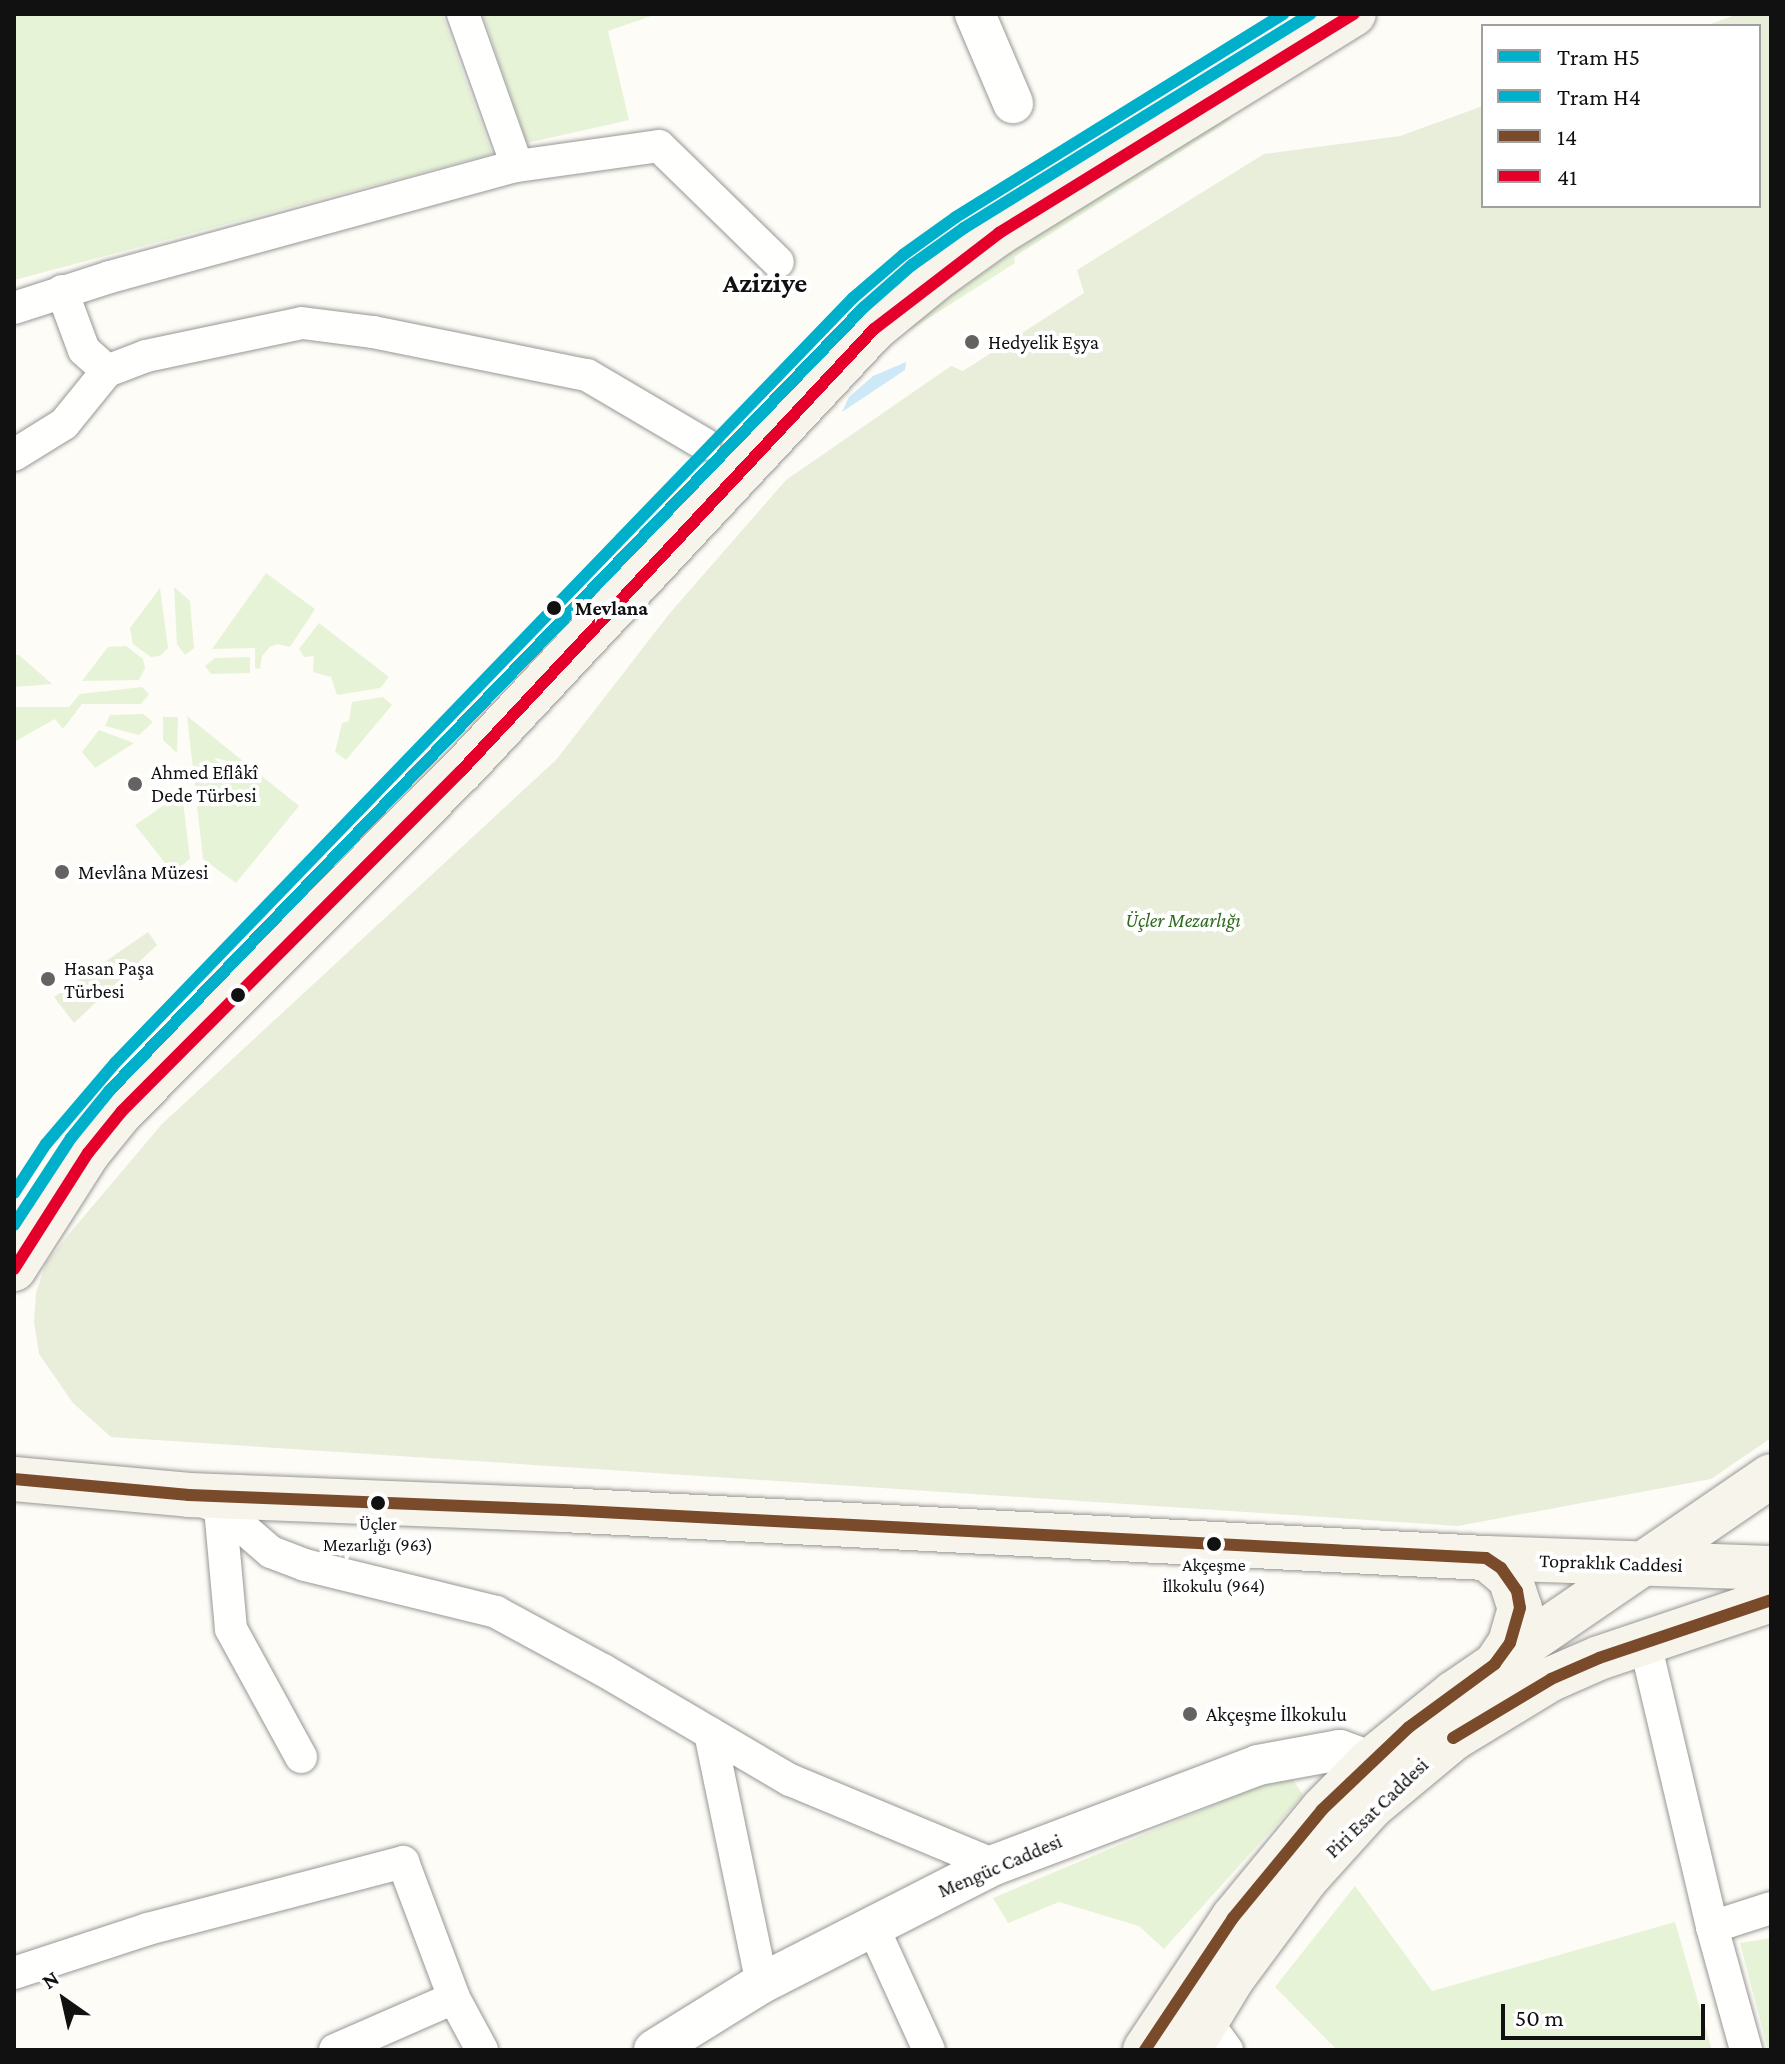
<!DOCTYPE html>
<html>
<head>
<meta charset="utf-8">
<style>
	body { margin:0 }
	#map { position:relative; width:1785px; height:2064px; overflow:hidden; background:#fdfcf7; font-family:"Crimson Pro",serif }
	div>[style] { position:absolute }
	.green>* { inset:0; background:#e7f3d7 }
	.cemetery>* { inset:0; background:#e9eedb }
	.water>* { inset:0; background:#cde8f7 }
	.roads { filter:drop-shadow(0 0 2px #979795) drop-shadow(0 0 2px #979795) }
	.minor>* { height:32px; margin:-16px; padding:0 16px; transform-origin:16px; border-radius:16px; background:#fffffe }
	.tertiary>* { height:40px; margin:-20px; padding:0 20px; transform-origin:20px; border-radius:20px; background:#fffffe }
	.secondary>* { height:44px; margin:-22px; padding:0 22px; transform-origin:22px; border-radius:22px; background:#f6f4eb }
	.bus-1>* { height:12px; margin:-6px; padding:0 6px; transform-origin:6px; border-radius:6px; background:#7a4b2a }
	.bus-2>* { height:12px; margin:-6px; padding:0 6px; transform-origin:6px; border-radius:6px; background:#e4002b }
	.tram-1>* { height:12px; margin:-6px; padding:0 6px; transform-origin:6px; border-radius:6px; background:#00b0cb }
	.tram-2>* { height:12px; margin:-6px; padding:0 6px; transform-origin:6px; border-radius:6px; background:#00b0cb }
	.dots>* { width:22px; height:22px; translate:-50% -50%; box-sizing:border-box; border:4px solid #fff; border-radius:50% }
	span { translate:-50% -50%; white-space:nowrap; text-align:center; line-height:1.15; -webkit-text-stroke:8px #fff; paint-order:stroke }
	.bus-label { font-size:18px; color:#111 }
	.poi-label { font-size:20px; color:#111 }
	.left { translate:0 -50%; text-align:left }
	.stop-label { font-size:20px; color:#111; font-weight:700 }
	.park-label { font-size:20px; color:#2f6b1f; font-style:italic }
	.street-label { font-size:20px; color:#111 }
	.district-label { font-size:28px; color:#111; font-weight:700 }
	.frame { position:absolute; inset:0; border:16px solid #111; pointer-events:none }
	.legend { position:absolute; left:1481px; top:24px; width:280px; height:184px; box-sizing:border-box; background:#fff; border:2px solid #a0a0a0; margin:0; padding:10px 14px; list-style:none; font-size:24px; color:#111 }
	.legend li { display:flex; align-items:center; gap:16px; height:40px }
	.legend b { width:40px; border:2px solid #a0a0a0 }
	.north { position:absolute; left:24px; top:1960px; width:80px; height:80px; -webkit-text-stroke:6px #fff; paint-order:stroke; rotate:326deg; font-size:22px; font-weight:700; line-height:32px; text-align:center; color:#111 }
	.north::after { content:''; display:block; margin:auto; width:28px; height:36px; background:#111; clip-path:polygon(50% 0,100% 100%,50% 72%,0 100%) }
	.scale { position:absolute; left:1501px; top:2004px; width:204px; height:36px; box-sizing:border-box; border:4px solid #111; border-top:0; padding-left:10px; font-size:24px; line-height:28px; white-space:nowrap; color:#111; -webkit-text-stroke:6px #fff; paint-order:stroke }
</style>
</head>
<body>
<div id="map">
	<div class="green">
		<div style="clip-path:polygon(14px 14px,442px 14px,492px 154px,14px 280px)"></div>
		<div style="clip-path:polygon(483px 14px,657px 14px,608px 31px,629px 120px,527px 143px)"></div>
		<div style="clip-path:polygon(1226px 118px,1232px 119px,1014px 257px,1015px 263px,910px 330px,907px 328px,1012px 252px)"></div>
		<div style="clip-path:polygon(266px 573px,315px 609px,290px 647px,277px 644px,270px 647px,262px 656px,260px 669px,255px 668px,255px 648px,212px 649px)"></div>
		<div style="clip-path:polygon(174px 587px,190px 601px,194px 648px,185px 655px,177px 644px)"></div>
		<div style="clip-path:polygon(160px 588px,168px 648px,160px 656px,151px 657px,133px 644px,130px 628px)"></div>
		<div style="clip-path:polygon(319px 623px,389px 677px,380px 688px,337px 695px,331px 677px,313px 672px,314px 656px,304px 657px,299px 649px)"></div>
		<div style="clip-path:polygon(126px 646px,143px 659px,145px 668px,139px 680px,82px 681px,108px 647px)"></div>
		<div style="clip-path:polygon(14px 655px,19px 655px,52px 684px,14px 687px)"></div>
		<div style="clip-path:polygon(250px 657px,250px 673px,211px 674px,205px 666px,215px 658px)"></div>
		<div style="clip-path:polygon(142px 687px,149px 694px,141px 704px,82px 704px,63px 729px,55px 719px,14px 742px,14px 707px,69px 707px,80px 694px)"></div>
		<div style="clip-path:polygon(383px 697px,392px 705px,346px 760px,335px 752px,342px 723px,349px 721px,352px 702px)"></div>
		<div style="clip-path:polygon(143px 714px,153px 722px,139px 735px,105px 726px,110px 715px)"></div>
		<div style="clip-path:polygon(187px 716px,299px 806px,236px 883px,203px 859px)"></div>
		<div style="clip-path:polygon(163px 717px,178px 717px,177px 753px,163px 740px)"></div>
		<div style="clip-path:polygon(99px 730px,134px 743px,95px 768px,82px 752px)"></div>
		<div style="clip-path:polygon(182px 793px,190px 859px,173px 873px,135px 825px)"></div>
		<div style="clip-path:polygon(1292px 1778px,1303px 1795px,1164px 1949px,1139px 1926px,1059px 1902px,1008px 1923px,993px 1898px,1257px 1787px)"></div>
		<div style="clip-path:polygon(1355px 1886px,1432px 1991px,1675px 1922px,1712px 2050px,1337px 2050px,1275px 1987px)"></div>
		<div style="clip-path:polygon(1771px 1938px,1771px 2050px,1768px 2050px,1740px 1943px)"></div>
	</div>
	<div class="cemetery">
		<div style="clip-path:polygon(1738px 14px,1771px 14px,1771px 1438px,1711px 1479px,1458px 1526px,111px 1437px,73px 1403px,39px 1354px,34px 1322px,36px 1293px,46px 1263px,74px 1228px,162px 1124px,556px 760px,670px 613px,786px 480px,951px 366px,963px 371px,1084px 293px,1077px 270px,1264px 154px,1400px 136px,1483px 106px,1483px 206px,1759px 206px,1759px 26px,1705px 26px)"></div>
		<div style="clip-path:polygon(148px 932px,157px 945px,74px 1023px,54px 997px)"></div>
	</div>
	<div class="water">
		<div style="clip-path:polygon(906px 362px,905px 370px,842px 412px,849px 397px,873px 376px)"></div>
	</div>
	<div class="roads">
		<div class="minor">
			<div style="left:463px;top:14px;width:161px;rotate:70.4deg"></div>
			<div style="left:62px;top:291px;width:63px;rotate:69.6deg"></div>
			<div style="left:84px;top:350px;width:31px;rotate:42deg"></div>
			<div style="left:14px;top:308px;width:101px;rotate:-17.9deg"></div>
			<div style="left:110px;top:277px;width:422px;rotate:-15.3deg"></div>
			<div style="left:517px;top:166px;width:143px;rotate:-8deg"></div>
			<div style="left:659px;top:146px;width:166px;rotate:44.3deg"></div>
			<div style="left:14px;top:455px;width:59px;rotate:-31.8deg"></div>
			<div style="left:64px;top:424px;width:68px;rotate:-50.9deg"></div>
			<div style="left:107px;top:371px;width:42px;rotate:-21deg"></div>
			<div style="left:146px;top:356px;width:159px;rotate:-11.9deg"></div>
			<div style="left:302px;top:323px;width:72px;rotate:7.2deg"></div>
			<div style="left:373px;top:332px;width:218px;rotate:11.4deg"></div>
			<div style="left:587px;top:375px;width:136px;rotate:30.5deg"></div>
			<div style="left:196px;top:1498px;width:26px;rotate:23deg"></div>
			<div style="left:220px;top:1508px;width:67px;rotate:40.8deg"></div>
			<div style="left:271px;top:1552px;width:36px;rotate:21deg"></div>
			<div style="left:305px;top:1565px;width:197px;rotate:13.8deg"></div>
			<div style="left:496px;top:1612px;width:122px;rotate:28.5deg"></div>
			<div style="left:603px;top:1670px;width:217px;rotate:30.5deg"></div>
			<div style="left:790px;top:1780px;width:221px;rotate:22.6deg"></div>
			<div style="left:220px;top:1508px;width:121px;rotate:84.8deg"></div>
			<div style="left:231px;top:1629px;width:146px;rotate:61.3deg"></div>
			<div style="left:1645px;top:1643px;width:292px;rotate:76.7deg"></div>
			<div style="left:1712px;top:1927px;width:128px;rotate:74.5deg"></div>
			<div style="left:710px;top:1733px;width:255px;rotate:78.3deg"></div>
			<div style="left:872px;top:1925px;width:137px;rotate:65.5deg"></div>
			<div style="left:1712px;top:1927px;width:62px;rotate:-17.9deg"></div>
			<div style="left:14px;top:1973px;width:141px;rotate:-18.2deg"></div>
			<div style="left:148px;top:1929px;width:264px;rotate:-14.7deg"></div>
			<div style="left:403px;top:1862px;width:145px;rotate:69.4deg"></div>
			<div style="left:454px;top:1998px;width:59px;rotate:61.7deg"></div>
			<div style="left:1206px;top:2021px;width:36px;rotate:54deg"></div>
			<div style="left:335px;top:2050px;width:130px;rotate:-23.6deg"></div>
		</div>
		<div class="tertiary">
			<div style="left:975px;top:14px;width:97px;rotate:66.9deg"></div>
			<div style="left:654px;top:2050px;width:127px;rotate:-31.8deg"></div>
			<div style="left:762px;top:1983px;width:260px;rotate:-27deg"></div>
			<div style="left:994px;top:1865px;width:282px;rotate:-20.7deg"></div>
			<div style="left:1258px;top:1765px;width:83px;rotate:-10.4deg"></div>
			<div style="left:1340px;top:1750px;width:32px;rotate:20deg"></div>
		</div>
		<div class="secondary">
			<div style="left:14px;top:1269px;width:138px;rotate:-57.5deg"></div>
			<div style="left:88px;top:1153px;width:54px;rotate:-51deg"></div>
			<div style="left:122px;top:1111px;width:480px;rotate:-45.1deg"></div>
			<div style="left:461px;top:771px;width:605px;rotate:-46.94deg"></div>
			<div style="left:874px;top:329px;width:79px;rotate:-39.3deg"></div>
			<div style="left:935px;top:279px;width:79px;rotate:-35.7deg"></div>
			<div style="left:999px;top:233px;width:417px;rotate:-31.7deg"></div>
			<div style="left:14px;top:1479px;width:176px;rotate:5.2deg"></div>
			<div style="left:189px;top:1495px;width:374px;rotate:2.3deg"></div>
			<div style="left:563px;top:1510px;width:924px;rotate:2.98deg"></div>
			<div style="left:1486px;top:1558px;width:285px;rotate:2deg"></div>
			<div style="left:1486px;top:1558px;width:31px;rotate:40deg"></div>
			<div style="left:1510px;top:1578px;width:32px;rotate:72deg"></div>
			<div style="left:1520px;top:1608px;width:36px;rotate:106deg"></div>
			<div style="left:1510px;top:1643px;width:23px;rotate:124deg"></div>
			<div style="left:1145px;top:2050px;width:159px;rotate:-56.3deg"></div>
			<div style="left:1233px;top:1918px;width:140px;rotate:-50.5deg"></div>
			<div style="left:1322px;top:1810px;width:69px;rotate:-45.6deg"></div>
			<div style="left:1370px;top:1761px;width:108px;rotate:-39deg"></div>
			<div style="left:1454px;top:1693px;width:384px;rotate:-34.4deg"></div>
			<div style="left:1189px;top:2050px;width:83px;rotate:-58.8deg"></div>
			<div style="left:1232px;top:1979px;width:124px;rotate:-53.5deg"></div>
			<div style="left:1306px;top:1879px;width:98px;rotate:-47.9deg"></div>
			<div style="left:1372px;top:1806px;width:107px;rotate:-39.7deg"></div>
			<div style="left:1454px;top:1738px;width:114px;rotate:-31.3deg"></div>
			<div style="left:1551px;top:1679px;width:52px;rotate:-23.6deg"></div>
			<div style="left:1599px;top:1658px;width:182px;rotate:-18.6deg"></div>
		</div>
	</div>
	<div class="bus-1">
		<div style="left:14px;top:1479px;width:176px;rotate:5.2deg"></div>
		<div style="left:189px;top:1495px;width:374px;rotate:2.3deg"></div>
		<div style="left:563px;top:1510px;width:924px;rotate:2.98deg"></div>
		<div style="left:1486px;top:1558px;width:18px;rotate:34deg"></div>
		<div style="left:1501px;top:1568px;width:28px;rotate:55deg"></div>
		<div style="left:1517px;top:1591px;width:17px;rotate:80deg"></div>
		<div style="left:1520px;top:1608px;width:36px;rotate:106deg"></div>
		<div style="left:1510px;top:1643px;width:26px;rotate:126deg"></div>
		<div style="left:1495px;top:1664px;width:108px;rotate:143.7deg"></div>
		<div style="left:1408px;top:1728px;width:119px;rotate:136.4deg"></div>
		<div style="left:1322px;top:1810px;width:140px;rotate:129.5deg"></div>
		<div style="left:1233px;top:1918px;width:159px;rotate:123.7deg"></div>
		<div style="left:1453px;top:1738px;width:114px;rotate:-31deg"></div>
		<div style="left:1551px;top:1679px;width:52px;rotate:-23.6deg"></div>
		<div style="left:1599px;top:1658px;width:182px;rotate:-18.6deg"></div>
	</div>
	<div class="bus-2">
		<div style="left:14px;top:1269px;width:138px;rotate:-57.5deg"></div>
		<div style="left:88px;top:1153px;width:54px;rotate:-51deg"></div>
		<div style="left:122px;top:1111px;width:480px;rotate:-45.1deg"></div>
		<div style="left:461px;top:771px;width:605px;rotate:-46.94deg"></div>
		<div style="left:874px;top:329px;width:158px;rotate:-37.5deg"></div>
		<div style="left:999px;top:233px;width:417px;rotate:-31.7deg"></div>
	</div>
	<div class="tram-1">
		<div style="left:14px;top:1225px;width:104px;rotate:-56.8deg"></div>
		<div style="left:71px;top:1138px;width:62px;rotate:-50.9deg"></div>
		<div style="left:110px;top:1090px;width:1086px;rotate:-46.08deg"></div>
		<div style="left:863px;top:308px;width:65px;rotate:-41.3deg"></div>
		<div style="left:912px;top:265px;width:64px;rotate:-35.4deg"></div>
		<div style="left:964px;top:228px;width:407px;rotate:-31.7deg"></div>
	</div>
	<div class="tram-2">
		<div style="left:14px;top:1193px;width:59px;rotate:-56.9deg"></div>
		<div style="left:46px;top:1144px;width:106px;rotate:-49.6deg"></div>
		<div style="left:115px;top:1063px;width:1063px;rotate:-46.03deg"></div>
		<div style="left:853px;top:298px;width:66px;rotate:-40.7deg"></div>
		<div style="left:903px;top:255px;width:65px;rotate:-35.6deg"></div>
		<div style="left:956px;top:217px;width:385px;rotate:-31.8deg"></div>
	</div>
	<div class="dots">
		<div style="left:972px;top:342px;background:#646362"></div>
		<div style="left:554px;top:608px;background:#111"></div>
		<div style="left:135px;top:784px;background:#646362"></div>
		<div style="left:62px;top:872px;background:#646362"></div>
		<div style="left:48px;top:979px;background:#646362"></div>
		<div style="left:238px;top:995px;background:#111"></div>
		<div style="left:378px;top:1503px;background:#111"></div>
		<div style="left:1214px;top:1544px;background:#111"></div>
		<div style="left:1190px;top:1714px;background:#646362"></div>
	</div>
	<div class="bus-label">
		<span style="left:378px;top:1535px">Üçler<br>Mezarlığı (963)</span>
		<span style="left:1214px;top:1576px">Akçeşme<br>İlkokulu (964)</span>
	</div>
	<div class="poi-label">
		<span class="left" style="left:988px;top:342px">Hedyelik Eşya</span>
		<span class="left" style="left:151px;top:784px">Ahmed Eflâkî<br>Dede Türbesi</span>
		<span class="left" style="left:78px;top:872px">Mevlâna Müzesi</span>
		<span class="left" style="left:64px;top:980px">Hasan Paşa<br>Türbesi</span>
		<span class="left" style="left:1206px;top:1714px">Akçeşme İlkokulu</span>
	</div>
	<div class="stop-label">
		<span class="left" style="left:575px;top:608px">Mevlana</span>
	</div>
	<div class="park-label">
		<span style="left:1183px;top:920px">Üçler Mezarlığı</span>
	</div>
	<div class="street-label">
		<span style="left:1611px;top:1563px;rotate:2deg">Topraklık Caddesi</span>
		<span style="left:1377px;top:1808px;rotate:-44deg">Piri Esat Caddesi</span>
		<span style="left:1000px;top:1866px;rotate:-23deg">Mengüc Caddesi</span>
	</div>
	<div class="district-label">
		<span style="left:765px;top:283px">Aziziye</span>
	</div>
	<div class="frame"></div>
	<ul class="legend">
	<li><b style="height:10px;background:#00b0cb"></b>Tram H5</li>
	<li><b style="height:10px;background:#00b0cb"></b>Tram H4</li>
	<li><b style="height:10px;background:#7a4b2a"></b>14</li>
	<li><b style="height:10px;background:#e4002b"></b>41</li>
	</ul>
	<div class="north">N</div>
	<div class="scale">50 m</div>
</div>
</body>
</html>
